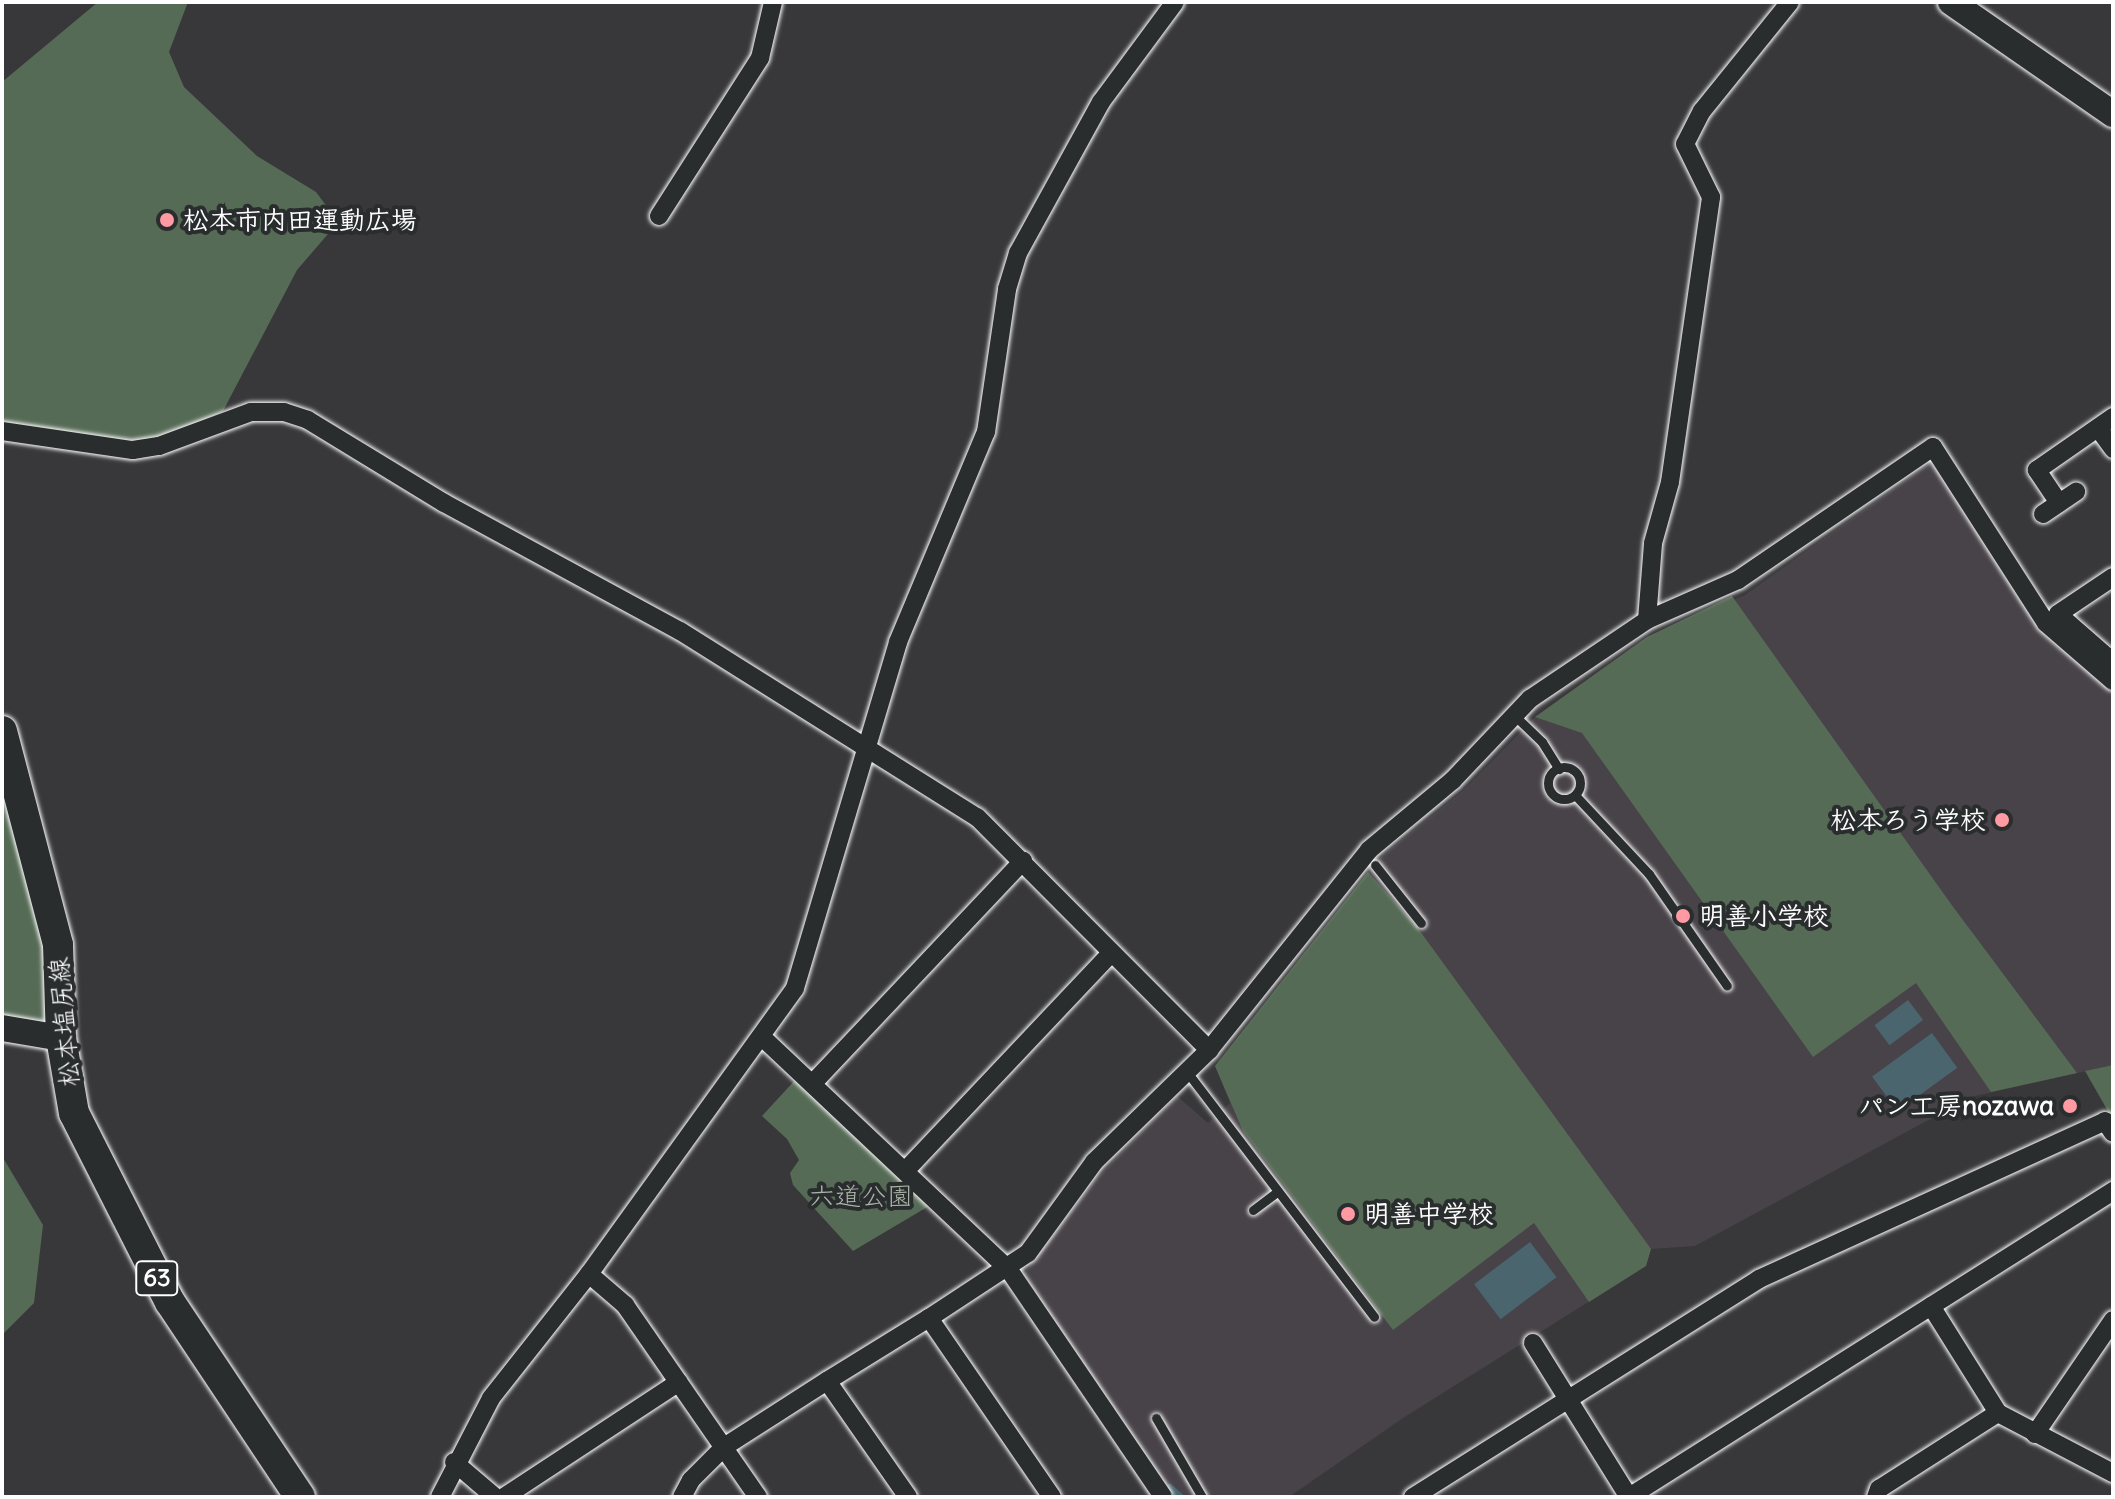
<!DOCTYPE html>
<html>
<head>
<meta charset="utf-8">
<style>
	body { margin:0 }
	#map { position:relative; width:2115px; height:1499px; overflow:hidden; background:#38373a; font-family:Delius,"Klee One",sans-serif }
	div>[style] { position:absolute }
	.built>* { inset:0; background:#484349 }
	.green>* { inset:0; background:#566b56 }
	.water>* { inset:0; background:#4a656e; transform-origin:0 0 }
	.stream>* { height:6px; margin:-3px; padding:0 3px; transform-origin:3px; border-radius:3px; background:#4a656e }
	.roads { filter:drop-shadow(0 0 2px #fff) drop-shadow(0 0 2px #fff) }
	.lane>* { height:9px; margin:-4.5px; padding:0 4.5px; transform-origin:4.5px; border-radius:4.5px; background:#2a2d2e }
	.lane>.ring { margin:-4.5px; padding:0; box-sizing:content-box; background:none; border:9px solid #2a2d2e; border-radius:50% }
	.street>* { height:18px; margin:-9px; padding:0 9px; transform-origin:9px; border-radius:9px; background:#2a2d2e }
	.secondary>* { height:26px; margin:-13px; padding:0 13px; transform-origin:13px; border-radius:13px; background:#2a2d2e }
	.primary>* { height:30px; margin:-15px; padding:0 15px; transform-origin:15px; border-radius:15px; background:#2a2d2e }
	.dots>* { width:22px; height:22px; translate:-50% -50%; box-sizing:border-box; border:4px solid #2a2d2e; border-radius:50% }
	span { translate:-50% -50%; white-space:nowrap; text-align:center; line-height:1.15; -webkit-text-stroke:8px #2a2d2e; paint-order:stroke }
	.shield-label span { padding:2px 6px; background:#2a2d2e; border:2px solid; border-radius:6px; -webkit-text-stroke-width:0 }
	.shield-label { font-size:24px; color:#fff; font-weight:700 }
	.poi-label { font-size:26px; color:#fff; font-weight:700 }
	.left { translate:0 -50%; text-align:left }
	.right { translate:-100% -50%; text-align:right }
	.street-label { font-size:26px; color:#fff }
	.park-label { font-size:26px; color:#aab5aa }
	.frame { position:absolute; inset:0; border:4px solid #fff; pointer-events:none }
</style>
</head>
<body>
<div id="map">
	<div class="built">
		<div style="clip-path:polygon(1929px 464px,1938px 466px,2045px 634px,2113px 691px,2113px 1065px,1971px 1097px,1695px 1246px,1651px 1249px,1646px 1266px,1403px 1418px,1289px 1497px,1179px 1497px,1158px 1477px,1024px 1274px,1097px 1178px,1177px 1096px,1208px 1123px,1230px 1103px,1215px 1066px,1382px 856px,1463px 791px,1535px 717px,1647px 637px,1745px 595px)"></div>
	</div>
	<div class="green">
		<div style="clip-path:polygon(98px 2px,188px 2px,169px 52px,184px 87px,257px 156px,316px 192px,331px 212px,334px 227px,297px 270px,223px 411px,166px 437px,130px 442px,2px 423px,2px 82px)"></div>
		<div style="clip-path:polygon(1732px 596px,1951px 904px,2077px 1073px,1991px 1092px,1916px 983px,1813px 1057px,1582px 733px,1535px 717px,1647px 637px)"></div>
		<div style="clip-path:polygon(2px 768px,27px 853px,55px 1009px,38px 1025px,2px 1019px)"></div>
		<div style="clip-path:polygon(1368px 872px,1417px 927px,1651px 1249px,1646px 1266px,1589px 1302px,1534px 1223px,1393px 1330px,1243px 1131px,1215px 1066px)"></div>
		<div style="clip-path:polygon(2113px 1065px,2113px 1120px,2085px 1071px)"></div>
		<div style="clip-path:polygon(796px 1079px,929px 1206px,853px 1251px,793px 1185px,790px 1173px,799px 1160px,787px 1139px,762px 1116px)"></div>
		<div style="clip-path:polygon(2px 1156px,43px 1225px,34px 1303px,2px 1335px)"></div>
	</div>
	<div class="water">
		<div style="left:1908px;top:1000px;width:25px;height:42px;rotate:53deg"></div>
		<div style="left:1932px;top:1033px;width:43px;height:74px;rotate:54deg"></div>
		<div style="left:1530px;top:1242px;width:44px;height:70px;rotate:53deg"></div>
	</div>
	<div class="stream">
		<div style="left:1170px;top:1487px;width:15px;rotate:42deg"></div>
	</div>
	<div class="roads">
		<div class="lane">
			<div style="left:1514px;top:715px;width:39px;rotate:44deg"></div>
			<div style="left:1542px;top:742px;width:32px;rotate:58deg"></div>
			<div class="ring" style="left:1548px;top:767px;width:23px;height:23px"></div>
			<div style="left:1575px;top:795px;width:108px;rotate:46.9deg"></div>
			<div style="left:1649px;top:874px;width:136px;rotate:55.1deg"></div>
			<div style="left:1375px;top:865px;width:74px;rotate:51.6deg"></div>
			<div style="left:1187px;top:1072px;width:308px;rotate:52.6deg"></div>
			<div style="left:1253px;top:1210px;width:31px;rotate:-37deg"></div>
			<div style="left:1156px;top:1418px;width:91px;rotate:59.8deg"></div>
		</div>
		<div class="street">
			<div style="left:659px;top:216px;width:188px;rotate:-57.4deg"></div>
			<div style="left:760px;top:58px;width:57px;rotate:-76.9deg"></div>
			<div style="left:2098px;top:428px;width:26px;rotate:54deg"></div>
			<div style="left:2px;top:431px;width:132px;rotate:8.3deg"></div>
			<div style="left:133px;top:450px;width:26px;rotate:-9deg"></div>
			<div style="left:159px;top:446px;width:98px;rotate:-20.3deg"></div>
			<div style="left:251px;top:412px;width:33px"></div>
			<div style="left:284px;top:412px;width:25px;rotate:18deg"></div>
			<div style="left:308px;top:420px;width:159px;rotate:31.4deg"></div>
			<div style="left:444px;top:503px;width:268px;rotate:28.5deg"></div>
			<div style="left:680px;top:631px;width:350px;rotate:32.1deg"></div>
			<div style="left:977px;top:817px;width:329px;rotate:45.1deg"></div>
			<div style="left:2059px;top:503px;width:40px;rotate:-124deg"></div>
			<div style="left:2037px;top:470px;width:93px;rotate:-34.9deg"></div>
			<div style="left:2043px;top:514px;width:40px;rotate:-34deg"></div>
			<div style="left:2113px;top:577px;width:66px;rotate:146.1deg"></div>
			<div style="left:2058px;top:614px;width:73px;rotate:41.1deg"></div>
			<div style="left:1647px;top:620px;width:77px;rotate:-85.5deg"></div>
			<div style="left:1653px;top:543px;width:63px;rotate:-74.4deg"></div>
			<div style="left:1670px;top:482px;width:288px;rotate:-81.8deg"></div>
			<div style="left:1711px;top:197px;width:59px;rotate:-116.1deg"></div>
			<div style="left:1685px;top:144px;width:37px;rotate:-63deg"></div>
			<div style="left:1702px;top:111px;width:140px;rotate:-51.1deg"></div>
			<div style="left:762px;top:1037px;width:340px;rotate:43.3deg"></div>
			<div style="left:1009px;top:1270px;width:274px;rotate:55.8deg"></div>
			<div style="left:813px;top:1083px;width:306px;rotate:-46.6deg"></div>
			<div style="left:906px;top:1170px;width:299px;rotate:-46.6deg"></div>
			<div style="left:589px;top:1274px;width:48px;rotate:40.7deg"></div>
			<div style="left:625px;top:1305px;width:234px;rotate:55.3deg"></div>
			<div style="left:1931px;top:1306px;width:126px;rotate:57.9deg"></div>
			<div style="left:929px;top:1318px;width:118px;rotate:-33.3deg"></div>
			<div style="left:1028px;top:1253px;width:112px;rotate:-54deg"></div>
			<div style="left:1094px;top:1162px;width:161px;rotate:-44.2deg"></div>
			<div style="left:1209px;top:1050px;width:256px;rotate:-51.3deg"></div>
			<div style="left:1369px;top:850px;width:109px;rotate:-39.8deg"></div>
			<div style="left:1453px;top:780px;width:112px;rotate:-46.5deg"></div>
			<div style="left:1530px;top:699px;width:141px;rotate:-34deg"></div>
			<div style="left:1647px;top:620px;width:99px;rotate:-23.7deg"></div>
			<div style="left:1738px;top:580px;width:236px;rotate:-34.3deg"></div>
			<div style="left:1933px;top:447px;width:209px;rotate:57.3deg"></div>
			<div style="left:2046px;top:623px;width:89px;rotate:40.9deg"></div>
			<div style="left:1533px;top:1343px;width:181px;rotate:58.1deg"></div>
			<div style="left:2035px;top:1434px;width:138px;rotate:-55.6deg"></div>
			<div style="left:454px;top:1462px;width:54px;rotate:40.5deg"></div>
			<div style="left:440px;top:1497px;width:111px;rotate:-62.7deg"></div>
			<div style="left:491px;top:1398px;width:158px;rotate:-51.7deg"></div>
			<div style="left:589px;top:1274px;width:352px;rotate:-54.2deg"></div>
			<div style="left:795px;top:988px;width:361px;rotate:-73.4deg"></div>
			<div style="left:898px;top:642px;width:228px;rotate:-67.3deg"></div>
			<div style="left:986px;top:432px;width:145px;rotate:-81.6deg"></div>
			<div style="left:1007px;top:289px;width:38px;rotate:-73deg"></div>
			<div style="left:1018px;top:253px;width:172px;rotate:-61.2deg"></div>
			<div style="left:1101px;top:102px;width:124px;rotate:-53.5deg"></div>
			<div style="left:504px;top:1497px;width:209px;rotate:-33.3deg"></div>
			<div style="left:682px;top:1497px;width:19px;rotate:-62deg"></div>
			<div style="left:691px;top:1480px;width:47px;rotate:-45deg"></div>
			<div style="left:724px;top:1447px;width:122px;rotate:-32.7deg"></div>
			<div style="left:908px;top:1497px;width:141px;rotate:-124.9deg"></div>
			<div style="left:827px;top:1381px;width:120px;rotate:-31.7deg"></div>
			<div style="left:929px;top:1318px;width:217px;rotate:55.5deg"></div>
			<div style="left:1413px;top:1497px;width:409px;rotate:-32.2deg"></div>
			<div style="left:1759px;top:1279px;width:380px;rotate:-24.5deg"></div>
			<div style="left:2105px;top:1121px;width:14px;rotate:56deg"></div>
			<div style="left:1629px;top:1497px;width:573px;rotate:-32.3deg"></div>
			<div style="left:1876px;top:1497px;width:9px;rotate:-69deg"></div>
			<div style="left:1879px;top:1489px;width:141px;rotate:-32.6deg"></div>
			<div style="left:1998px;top:1413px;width:130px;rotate:27.6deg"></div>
		</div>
		<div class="secondary">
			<div style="left:1951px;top:2px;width:197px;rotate:34.7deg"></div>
			<div style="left:2px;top:1028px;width:60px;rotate:9.6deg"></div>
		</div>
		<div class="primary">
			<div style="left:2px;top:731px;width:221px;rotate:75.3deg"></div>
			<div style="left:58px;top:945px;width:93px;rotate:88.2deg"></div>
			<div style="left:61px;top:1038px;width:76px;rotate:80.2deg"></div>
			<div style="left:74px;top:1113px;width:212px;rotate:63.1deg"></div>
			<div style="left:170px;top:1302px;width:234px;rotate:56.3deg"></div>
		</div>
	</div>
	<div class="dots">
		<div style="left:167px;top:220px;background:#ff9aa2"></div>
		<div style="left:2002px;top:820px;background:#ff9aa2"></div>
		<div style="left:1683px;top:916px;background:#ff9aa2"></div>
		<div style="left:2070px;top:1106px;background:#ff9aa2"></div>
		<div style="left:1348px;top:1214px;background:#ff9aa2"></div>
	</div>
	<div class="shield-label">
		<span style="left:157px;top:1278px">63</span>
	</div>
	<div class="poi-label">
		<span class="left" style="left:183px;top:220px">松本市内田運動広場</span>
		<span class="right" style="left:1986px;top:820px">松本ろう学校</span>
		<span class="left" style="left:1699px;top:916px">明善小学校</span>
		<span class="right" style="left:2054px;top:1106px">パン工房nozawa</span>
		<span class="left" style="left:1364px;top:1214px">明善中学校</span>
	</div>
	<div class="street-label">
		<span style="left:64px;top:1022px;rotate:-95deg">松本塩尻線</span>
	</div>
	<div class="park-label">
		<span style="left:861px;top:1196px">六道公園</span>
	</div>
	<div class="frame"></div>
</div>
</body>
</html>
